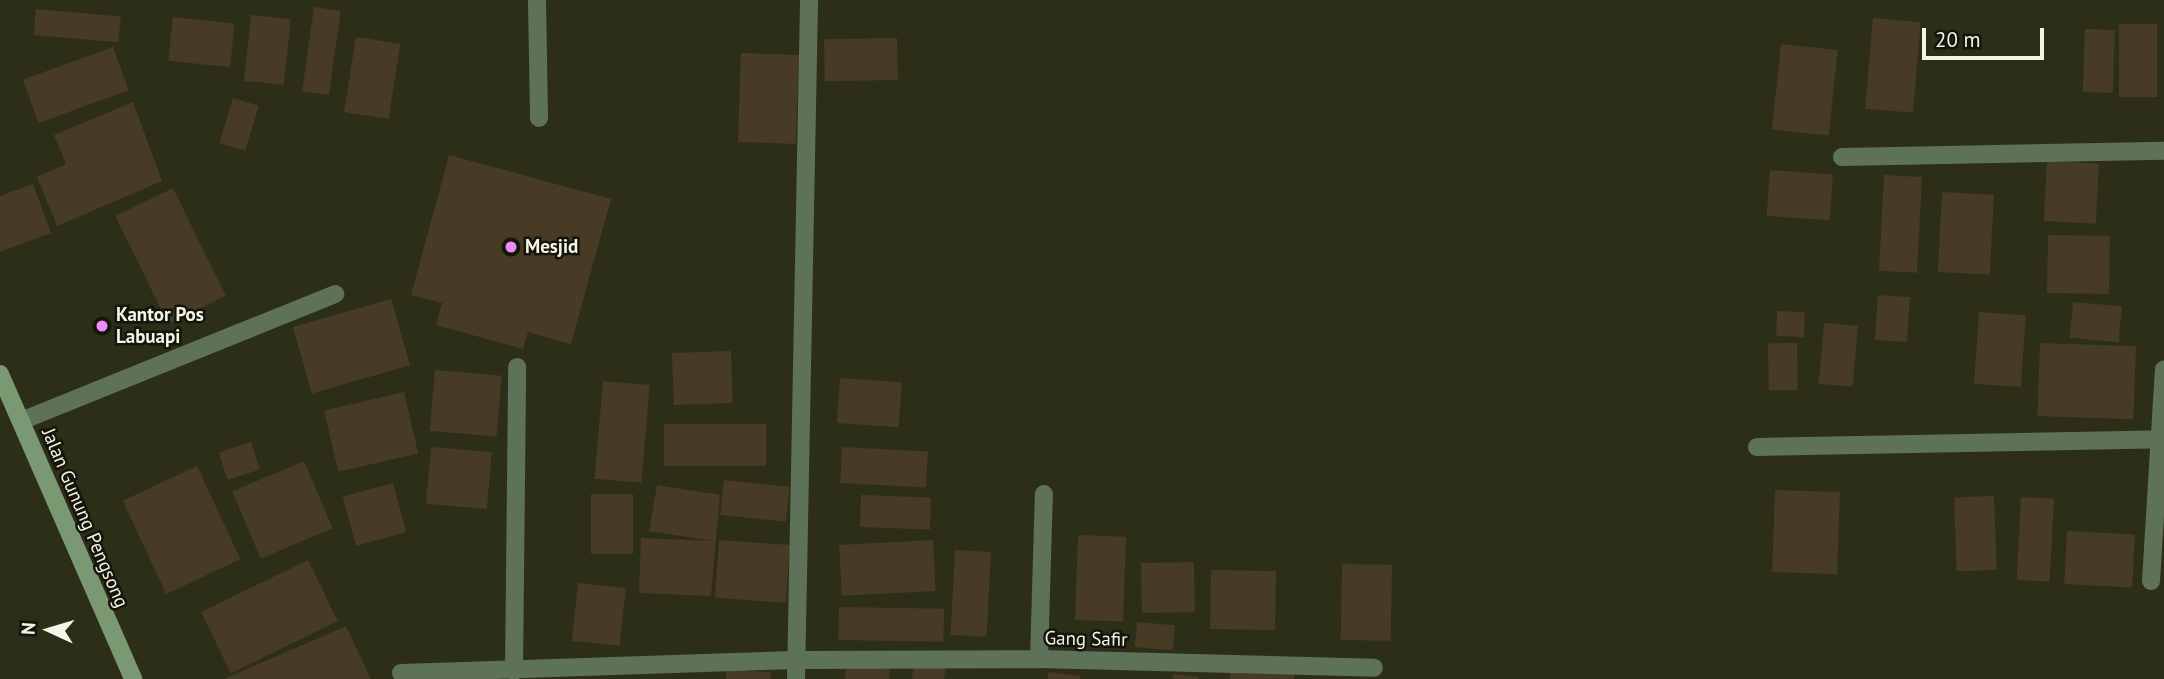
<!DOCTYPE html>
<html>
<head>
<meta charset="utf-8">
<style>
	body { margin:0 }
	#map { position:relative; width:2164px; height:679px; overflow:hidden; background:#2d2e17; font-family:"PT Sans",sans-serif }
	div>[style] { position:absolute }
	.building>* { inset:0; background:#473b25; transform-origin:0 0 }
	.lane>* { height:18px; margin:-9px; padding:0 9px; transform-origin:9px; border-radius:9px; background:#5e725a }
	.street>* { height:18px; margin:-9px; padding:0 9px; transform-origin:9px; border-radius:9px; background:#5e725a }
	.secondary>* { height:18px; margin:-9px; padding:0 9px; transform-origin:9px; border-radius:9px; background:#7a9973 }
	.dots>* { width:19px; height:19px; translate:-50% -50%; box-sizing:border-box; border:4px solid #15150b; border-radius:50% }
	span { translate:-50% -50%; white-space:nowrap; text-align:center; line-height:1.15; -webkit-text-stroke:5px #15150b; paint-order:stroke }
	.poi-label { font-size:19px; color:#f4f5e7; font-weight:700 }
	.left { translate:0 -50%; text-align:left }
	.street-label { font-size:19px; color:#f4f5e7 }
	.north { position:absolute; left:14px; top:595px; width:70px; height:70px; -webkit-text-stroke:5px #15150b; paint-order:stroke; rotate:274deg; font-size:19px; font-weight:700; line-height:28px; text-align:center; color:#f4f5e7 }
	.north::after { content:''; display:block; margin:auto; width:24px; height:32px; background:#f4f5e7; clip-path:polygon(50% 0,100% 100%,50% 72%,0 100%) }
	.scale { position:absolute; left:1922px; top:28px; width:122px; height:32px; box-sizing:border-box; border:4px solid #f4f5e7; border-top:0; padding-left:9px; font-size:21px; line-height:24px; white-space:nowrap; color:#f4f5e7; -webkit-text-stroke:5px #15150b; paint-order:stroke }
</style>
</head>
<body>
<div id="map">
	<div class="building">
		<div style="left:314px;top:7px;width:27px;height:85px;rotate:8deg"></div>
		<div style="left:36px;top:9px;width:85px;height:26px;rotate:5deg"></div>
		<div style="left:251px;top:15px;width:40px;height:66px;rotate:6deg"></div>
		<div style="left:173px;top:17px;width:62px;height:44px;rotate:6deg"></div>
		<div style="left:1873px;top:18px;width:48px;height:91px;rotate:5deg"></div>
		<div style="left:2119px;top:24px;width:38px;height:73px"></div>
		<div style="left:2085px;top:29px;width:30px;height:63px;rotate:2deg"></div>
		<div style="left:356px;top:37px;width:45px;height:76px;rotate:9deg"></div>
		<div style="left:897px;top:38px;width:42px;height:73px;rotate:89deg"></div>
		<div style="left:1781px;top:44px;width:57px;height:86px;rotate:6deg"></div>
		<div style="left:113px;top:47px;width:46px;height:96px;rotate:70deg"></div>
		<div style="left:741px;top:53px;width:58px;height:89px;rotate:2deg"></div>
		<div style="left:233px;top:98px;width:27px;height:47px;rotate:17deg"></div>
		<div style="clip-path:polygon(133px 102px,162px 181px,57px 226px,37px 177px,66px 164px,54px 135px)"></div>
		<div style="clip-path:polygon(449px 155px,611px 199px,571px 344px,528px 332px,523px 349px,436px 325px,442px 303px,411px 295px)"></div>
		<div style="left:2047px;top:161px;width:52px;height:60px;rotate:3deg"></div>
		<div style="left:1770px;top:170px;width:63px;height:46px;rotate:4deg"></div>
		<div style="left:1884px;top:175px;width:38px;height:96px;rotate:3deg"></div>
		<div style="clip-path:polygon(33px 184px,51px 233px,0 252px,0 196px)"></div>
		<div style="left:173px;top:188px;width:120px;height:64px;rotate:64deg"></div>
		<div style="left:1942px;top:192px;width:52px;height:80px;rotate:3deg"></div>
		<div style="left:2048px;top:235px;width:62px;height:58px;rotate:1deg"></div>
		<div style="left:1878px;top:295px;width:32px;height:45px;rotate:4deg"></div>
		<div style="left:391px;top:299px;width:69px;height:102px;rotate:74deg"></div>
		<div style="left:2073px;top:302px;width:49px;height:36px;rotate:5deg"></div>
		<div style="left:1777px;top:311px;width:28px;height:25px;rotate:2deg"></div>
		<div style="left:1979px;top:312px;width:47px;height:72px;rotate:4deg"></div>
		<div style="left:1824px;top:323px;width:34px;height:61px;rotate:5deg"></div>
		<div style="left:1797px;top:343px;width:47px;height:29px;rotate:89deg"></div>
		<div style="left:2040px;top:343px;width:96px;height:73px;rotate:2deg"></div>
		<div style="left:731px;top:351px;width:52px;height:59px;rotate:88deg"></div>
		<div style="left:435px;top:370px;width:67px;height:61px;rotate:5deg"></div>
		<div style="left:840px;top:378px;width:62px;height:45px;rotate:4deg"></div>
		<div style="left:603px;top:381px;width:47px;height:98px;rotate:5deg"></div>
		<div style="left:404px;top:392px;width:63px;height:82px;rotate:77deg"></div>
		<div style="left:664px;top:424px;width:102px;height:42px"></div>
		<div style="left:251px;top:442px;width:29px;height:34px;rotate:72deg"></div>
		<div style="left:431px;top:447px;width:61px;height:57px;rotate:5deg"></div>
		<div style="left:842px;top:447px;width:86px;height:36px;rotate:3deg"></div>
		<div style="left:304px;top:461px;width:73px;height:78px;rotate:67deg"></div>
		<div style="left:197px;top:466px;width:103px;height:82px;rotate:65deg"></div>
		<div style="left:724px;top:480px;width:66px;height:35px;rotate:6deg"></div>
		<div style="left:393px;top:483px;width:51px;height:52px;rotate:75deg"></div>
		<div style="clip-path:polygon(657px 485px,720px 495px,711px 596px,639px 593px,641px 538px,713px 541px,649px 531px)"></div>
		<div style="left:1775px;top:490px;width:65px;height:82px;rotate:2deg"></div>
		<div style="left:591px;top:494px;width:42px;height:60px"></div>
		<div style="left:861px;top:495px;width:70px;height:32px;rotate:2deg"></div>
		<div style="left:1994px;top:496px;width:74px;height:40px;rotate:88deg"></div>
		<div style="left:2021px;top:497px;width:33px;height:83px;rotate:3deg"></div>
		<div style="left:2067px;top:531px;width:68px;height:53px;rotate:3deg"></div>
		<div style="left:1078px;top:535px;width:48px;height:85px;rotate:2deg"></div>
		<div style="left:719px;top:540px;width:71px;height:58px;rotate:4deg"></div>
		<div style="left:933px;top:540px;width:51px;height:94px;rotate:87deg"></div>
		<div style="left:955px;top:550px;width:36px;height:85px;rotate:3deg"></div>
		<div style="left:308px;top:560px;width:68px;height:119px;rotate:64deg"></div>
		<div style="left:1194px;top:562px;width:50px;height:53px;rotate:89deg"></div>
		<div style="left:1342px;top:564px;width:50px;height:76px;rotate:1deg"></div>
		<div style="left:1211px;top:570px;width:65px;height:59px;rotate:1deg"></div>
		<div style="left:578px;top:583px;width:48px;height:58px;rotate:6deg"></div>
		<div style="left:839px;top:607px;width:105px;height:33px;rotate:1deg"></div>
		<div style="left:1137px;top:622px;width:38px;height:25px;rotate:5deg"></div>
		<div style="clip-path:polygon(346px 626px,371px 679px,224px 679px)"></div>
		<div style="clip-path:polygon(914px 661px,946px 665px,944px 679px,912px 679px)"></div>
		<div style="clip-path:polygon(846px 665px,890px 668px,889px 679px,845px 679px)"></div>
		<div style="clip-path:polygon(726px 670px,771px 672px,770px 679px,726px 679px)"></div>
		<div style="clip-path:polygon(1048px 672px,1081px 676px,1080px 679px,1048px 679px)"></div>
		<div style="clip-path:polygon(1230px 672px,1294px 674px,1294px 679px,1230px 679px)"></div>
		<div style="clip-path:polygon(1173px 674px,1199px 677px,1199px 679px,1173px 679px)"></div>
	</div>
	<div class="lane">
		<div style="left:537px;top:0;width:118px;rotate:89deg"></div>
	</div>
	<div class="street">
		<div style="left:1842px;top:157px;width:322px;rotate:-1.1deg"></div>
		<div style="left:21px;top:421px;width:339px;rotate:-22deg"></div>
		<div style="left:1757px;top:447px;width:407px;rotate:-1.1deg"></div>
		<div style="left:2151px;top:581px;width:212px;rotate:-86.5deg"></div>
		<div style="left:1039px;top:659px;width:165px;rotate:-88.3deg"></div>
		<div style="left:514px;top:671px;width:304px;rotate:-89.4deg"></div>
		<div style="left:401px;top:673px;width:395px;rotate:-1.9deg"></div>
		<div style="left:796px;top:660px;width:243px;rotate:-0.2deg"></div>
		<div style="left:1039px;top:659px;width:335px;rotate:1.5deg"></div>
		<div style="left:796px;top:679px;width:679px;rotate:-88.9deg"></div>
	</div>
	<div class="secondary">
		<div style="left:0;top:374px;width:333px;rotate:66.4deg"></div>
	</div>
	<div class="dots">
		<div style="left:511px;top:247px;background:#ee8bf8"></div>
		<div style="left:102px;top:326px;background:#ee8bf8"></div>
	</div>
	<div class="poi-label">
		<span class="left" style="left:525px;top:247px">Mesjid</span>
		<span class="left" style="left:116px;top:326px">Kantor Pos<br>Labuapi</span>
	</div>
	<div class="street-label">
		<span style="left:85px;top:518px;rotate:67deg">Jalan Gunung Pengsong</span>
		<span style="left:1086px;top:639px;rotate:1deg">Gang Safir</span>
	</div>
	<div class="north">N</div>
	<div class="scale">20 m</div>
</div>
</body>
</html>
